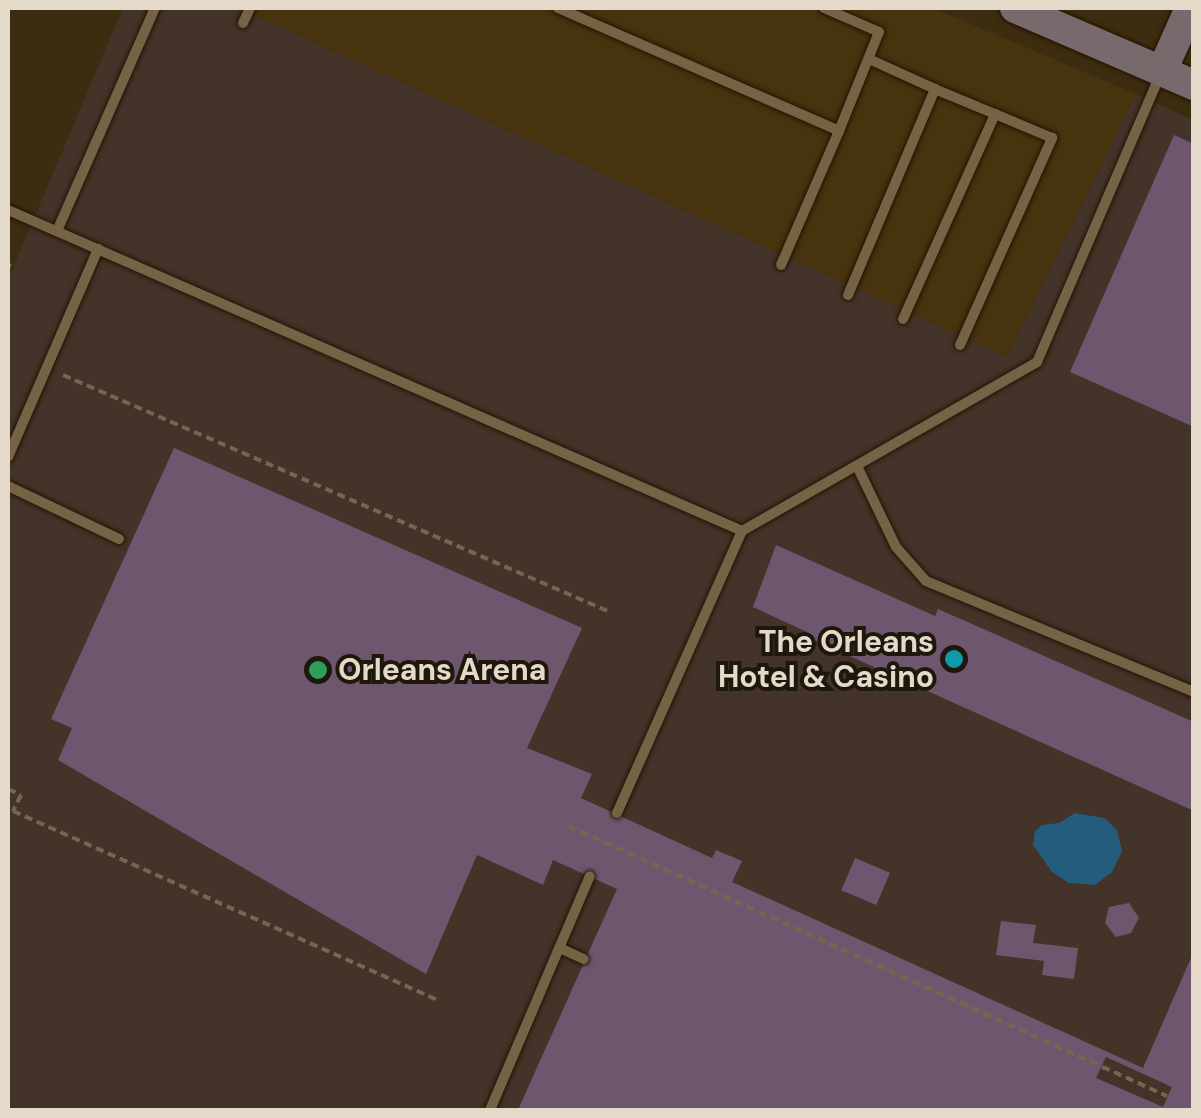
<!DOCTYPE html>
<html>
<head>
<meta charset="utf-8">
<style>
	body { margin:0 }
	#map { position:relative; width:1201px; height:1118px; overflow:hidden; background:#3d2d10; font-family:"DM Sans",sans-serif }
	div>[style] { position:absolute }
	.commercial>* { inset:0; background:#443329 }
	.built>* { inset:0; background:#47330e }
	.water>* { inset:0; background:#235c7d }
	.building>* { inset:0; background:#6f566f; transform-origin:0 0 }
	.path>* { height:4px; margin-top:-2px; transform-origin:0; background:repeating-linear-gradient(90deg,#75664e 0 8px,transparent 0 13px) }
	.roads { filter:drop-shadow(0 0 2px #241400) drop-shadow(0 0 2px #241400) }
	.lane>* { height:10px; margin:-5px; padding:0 5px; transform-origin:5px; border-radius:5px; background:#756346 }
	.secondary>* { height:30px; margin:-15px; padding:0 15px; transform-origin:15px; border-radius:15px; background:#786a6c }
	.path-bridge>* { height:4px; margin-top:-2px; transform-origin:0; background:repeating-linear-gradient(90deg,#75664e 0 8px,transparent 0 13px) }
	.dots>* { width:28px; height:28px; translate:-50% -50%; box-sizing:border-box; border:5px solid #1e170b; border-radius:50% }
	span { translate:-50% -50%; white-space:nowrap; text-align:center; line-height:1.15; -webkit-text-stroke:8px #1e170b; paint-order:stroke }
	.poi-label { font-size:30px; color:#e5daca; font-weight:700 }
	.right { translate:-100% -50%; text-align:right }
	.left { translate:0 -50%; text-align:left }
	.frame { position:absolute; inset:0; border:10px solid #e5daca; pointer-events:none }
</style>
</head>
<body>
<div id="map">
	<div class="commercial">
		<div style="clip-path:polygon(123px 8px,239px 8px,1007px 357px,1136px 94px,1193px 120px,1193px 1110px,8px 1110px,8px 280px)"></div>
	</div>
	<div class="built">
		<div style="clip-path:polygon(239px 8px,933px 8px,1136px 94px,1007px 357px)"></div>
	</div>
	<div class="water">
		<div style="clip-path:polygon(1075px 813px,1104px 818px,1117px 830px,1122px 851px,1112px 872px,1095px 885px,1069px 883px,1052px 872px,1033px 845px,1035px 831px,1042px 825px,1059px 823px)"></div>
	</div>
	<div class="building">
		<div style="clip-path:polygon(1174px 135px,1194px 144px,1194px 427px,1070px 372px)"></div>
		<div style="clip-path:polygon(evenodd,174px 448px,582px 628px,527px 748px,592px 774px,581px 798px,712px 858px,716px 850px,742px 861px,732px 882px,1143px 1068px,1194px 951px,1194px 1110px,518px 1110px,617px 889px,553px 860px,543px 885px,477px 855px,426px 974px,58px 760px,72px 728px,51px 719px,174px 448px,1106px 1057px,1172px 1087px,1163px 1107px,1096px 1078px,1106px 1057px)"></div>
		<div style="clip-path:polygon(776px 545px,935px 616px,938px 609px,1194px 722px,1194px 811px,805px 636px,807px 632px,753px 607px)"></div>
		<div style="left:855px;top:858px;width:38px;height:35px;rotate:23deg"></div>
		<div style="clip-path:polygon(1129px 903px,1139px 918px,1131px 933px,1116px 937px,1105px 923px,1109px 907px)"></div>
		<div style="clip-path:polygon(1001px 921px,1036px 925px,1033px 943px,1078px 948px,1074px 979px,1042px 975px,1044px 961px,996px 955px)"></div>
	</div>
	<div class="path">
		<div style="left:8px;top:269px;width:6px;rotate:-72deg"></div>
		<div style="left:63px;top:375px;width:596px;rotate:23.43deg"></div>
		<div style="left:8px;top:789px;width:14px;rotate:25deg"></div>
		<div style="left:21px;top:795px;width:18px;rotate:117deg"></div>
		<div style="left:13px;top:811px;width:464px;rotate:24deg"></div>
	</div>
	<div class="roads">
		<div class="lane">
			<div style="left:558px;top:8px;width:307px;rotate:23.6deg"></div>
			<div style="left:839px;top:131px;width:146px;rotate:113.4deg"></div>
			<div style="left:824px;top:8px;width:60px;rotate:23.6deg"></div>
			<div style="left:879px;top:32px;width:107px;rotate:112deg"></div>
			<div style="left:243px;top:23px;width:17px;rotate:-65deg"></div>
			<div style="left:8px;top:210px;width:801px;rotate:23.62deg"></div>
			<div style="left:57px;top:231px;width:244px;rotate:-66.3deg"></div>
			<div style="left:848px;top:295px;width:224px;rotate:-67.1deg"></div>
			<div style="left:935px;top:89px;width:72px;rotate:-155.6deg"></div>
			<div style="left:903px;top:319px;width:225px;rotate:-65.8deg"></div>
			<div style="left:995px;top:114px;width:65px;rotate:-157.4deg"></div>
			<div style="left:960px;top:345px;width:227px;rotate:-66deg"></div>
			<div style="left:1052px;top:138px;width:62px;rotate:-157.2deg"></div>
			<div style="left:8px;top:457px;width:227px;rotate:-66.6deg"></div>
			<div style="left:857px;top:466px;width:90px;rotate:64.3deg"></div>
			<div style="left:896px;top:547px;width:45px;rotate:48.6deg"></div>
			<div style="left:926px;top:581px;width:290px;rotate:22.5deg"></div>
			<div style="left:8px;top:486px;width:123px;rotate:25.5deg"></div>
			<div style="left:617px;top:813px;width:308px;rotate:-66.1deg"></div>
			<div style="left:742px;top:531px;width:340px;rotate:-29.8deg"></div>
			<div style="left:1037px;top:362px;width:315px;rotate:-66.8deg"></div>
			<div style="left:560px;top:948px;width:26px;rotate:25deg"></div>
			<div style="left:490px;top:1110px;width:254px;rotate:-66.9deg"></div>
		</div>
		<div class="secondary">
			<div style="left:1015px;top:8px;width:195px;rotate:23.3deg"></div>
			<div style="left:1162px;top:71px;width:69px;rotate:-66deg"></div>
		</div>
	</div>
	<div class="path-bridge">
		<div style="left:569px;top:826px;width:656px;rotate:24.3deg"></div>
	</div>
	<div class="dots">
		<div style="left:954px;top:659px;background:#0f9aa8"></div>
		<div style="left:318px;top:670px;background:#2e9e5b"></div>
	</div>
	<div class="poi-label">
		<span class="right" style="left:934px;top:659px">The Orleans<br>Hotel &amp; Casino</span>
		<span class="left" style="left:338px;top:670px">Orleans Arena</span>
	</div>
	<div class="frame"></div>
</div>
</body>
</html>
